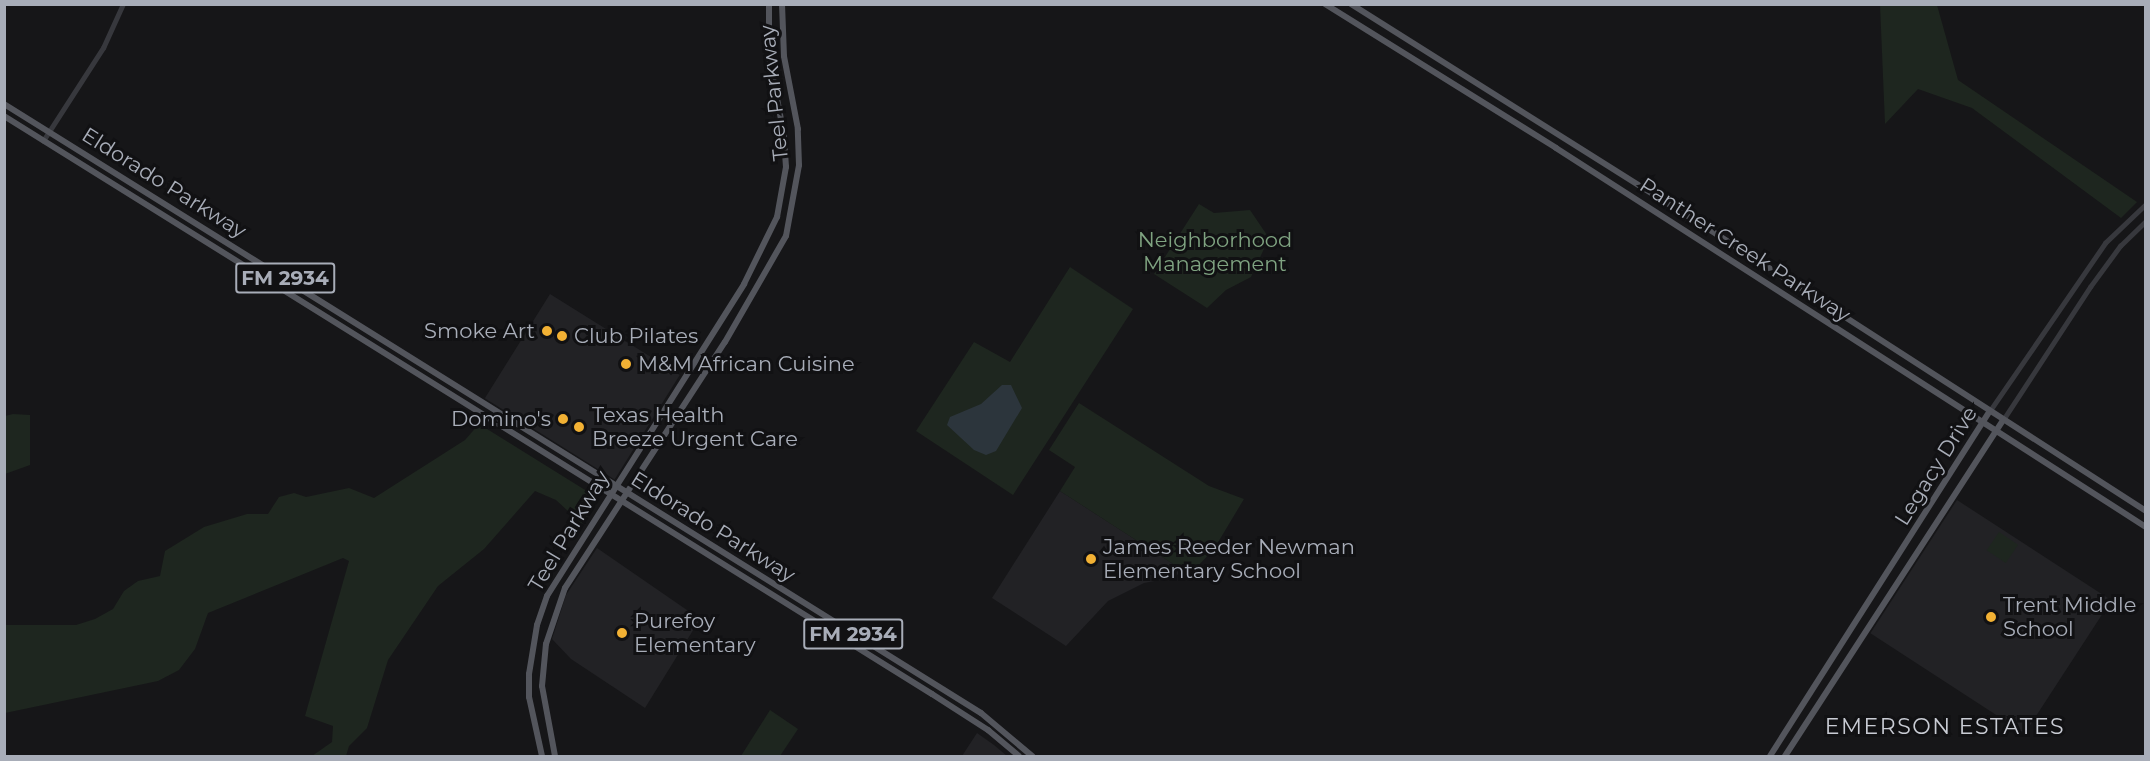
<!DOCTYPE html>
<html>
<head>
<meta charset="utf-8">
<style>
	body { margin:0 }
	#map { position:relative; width:2150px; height:761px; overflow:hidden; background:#161618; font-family:Montserrat,sans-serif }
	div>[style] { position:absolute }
	.built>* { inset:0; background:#222225; transform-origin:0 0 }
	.green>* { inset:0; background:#1e261f; transform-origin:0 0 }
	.water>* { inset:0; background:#2c353c }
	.minor>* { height:4.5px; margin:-2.25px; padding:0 2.25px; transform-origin:2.25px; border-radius:2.25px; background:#37383d }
	.major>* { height:6px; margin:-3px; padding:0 3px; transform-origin:3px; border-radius:3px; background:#53555c }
	.dots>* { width:16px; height:16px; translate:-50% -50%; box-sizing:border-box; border:3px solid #111113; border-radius:50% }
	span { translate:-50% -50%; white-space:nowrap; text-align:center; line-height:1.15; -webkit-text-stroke:6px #111113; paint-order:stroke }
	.shield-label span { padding:2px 4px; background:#111113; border:2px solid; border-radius:4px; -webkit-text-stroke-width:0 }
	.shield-label { font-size:20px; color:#a8adb8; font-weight:700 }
	.street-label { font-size:21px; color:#a8adb8 }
	.park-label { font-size:21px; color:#7fa381 }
	.poi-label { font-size:21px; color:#a8adb8 }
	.right { translate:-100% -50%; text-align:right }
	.left { translate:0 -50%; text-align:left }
	.neighbourhood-label { font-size:22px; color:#c9ccd4; letter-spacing:1.5px }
	.frame { position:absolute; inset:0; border:6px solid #a8adb8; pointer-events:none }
</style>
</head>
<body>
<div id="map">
	<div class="built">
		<div style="left:550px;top:294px;width:153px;height:123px;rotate:32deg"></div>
		<div style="clip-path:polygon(1060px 491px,1181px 569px,1176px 577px,1144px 583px,1108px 601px,1066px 646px,992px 598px)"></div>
		<div style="left:1957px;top:500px;width:184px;height:159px;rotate:33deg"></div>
		<div style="clip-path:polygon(597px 548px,700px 619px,645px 708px,571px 659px,552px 639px,566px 595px)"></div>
		<div style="clip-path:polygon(977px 733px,994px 745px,1007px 756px,962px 756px)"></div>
	</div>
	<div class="green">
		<div style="clip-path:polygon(1880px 5px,1937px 5px,1958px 80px,2137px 202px,2121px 218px,1972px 108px,1918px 89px,1885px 124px)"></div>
		<div style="clip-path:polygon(1199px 204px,1214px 213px,1250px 210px,1269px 238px,1251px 277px,1226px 290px,1207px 308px,1154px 274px)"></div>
		<div style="clip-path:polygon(1070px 267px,1133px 309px,1013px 495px,916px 431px,974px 342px,1010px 362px)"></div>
		<div style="clip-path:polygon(1079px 403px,1209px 486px,1244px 499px,1214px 549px,1196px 568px,1187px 573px,1060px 491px,1075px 467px,1049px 450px)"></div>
		<div style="clip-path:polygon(13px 414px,30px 415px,30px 465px,5px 474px,5px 416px)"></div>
		<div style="clip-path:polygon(479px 424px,598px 498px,582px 524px,556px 500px,535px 491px,484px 549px,438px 586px,388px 660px,367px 728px,349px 746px,346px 756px,312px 756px,332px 742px,333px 726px,305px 716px,349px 561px,343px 558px,208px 613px,195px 649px,179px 670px,158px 681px,5px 713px,5px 625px,76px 625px,95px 619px,113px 609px,124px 591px,138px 581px,160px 576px,165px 551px,204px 527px,247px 514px,268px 514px,279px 497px,294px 493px,306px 497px,349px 488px,374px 498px,465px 440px)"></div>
		<div style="left:1999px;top:532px;width:23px;height:22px;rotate:34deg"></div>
		<div style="clip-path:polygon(770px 710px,798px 729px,780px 756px,741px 756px)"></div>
	</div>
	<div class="water">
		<div style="clip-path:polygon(1002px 385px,1011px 385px,1022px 408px,996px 451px,986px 455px,974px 450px,947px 425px,950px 417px,981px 404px)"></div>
	</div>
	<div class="minor">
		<div style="left:43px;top:141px;width:111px;rotate:-57.2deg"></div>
		<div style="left:103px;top:48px;width:48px;rotate:-65.6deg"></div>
		<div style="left:1989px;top:412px;width:205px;rotate:-55.5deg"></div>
		<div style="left:2105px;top:243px;width:57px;rotate:-43.6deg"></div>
		<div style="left:2003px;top:420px;width:159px;rotate:-56.8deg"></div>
		<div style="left:2090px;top:287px;width:51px;rotate:-53.8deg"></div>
		<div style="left:2120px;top:246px;width:36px;rotate:-44deg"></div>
	</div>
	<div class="major">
		<div style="left:1325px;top:4px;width:272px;rotate:31.9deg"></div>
		<div style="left:1556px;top:148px;width:701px;rotate:32.72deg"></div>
		<div style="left:1351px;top:4px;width:404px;rotate:32.2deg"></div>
		<div style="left:1693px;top:219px;width:539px;rotate:32.81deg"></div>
		<div style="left:4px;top:104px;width:1151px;rotate:31.94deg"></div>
		<div style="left:981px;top:713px;width:67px;rotate:40.1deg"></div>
		<div style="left:4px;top:116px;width:1093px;rotate:31.92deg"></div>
		<div style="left:932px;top:694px;width:67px;rotate:32.7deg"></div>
		<div style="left:988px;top:730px;width:40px;rotate:40deg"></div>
		<div style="left:542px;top:756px;width:60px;rotate:-102.4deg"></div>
		<div style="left:529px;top:697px;width:23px;rotate:-90deg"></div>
		<div style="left:529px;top:674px;width:50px;rotate:-80.7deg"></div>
		<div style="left:537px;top:625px;width:31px;rotate:-71deg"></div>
		<div style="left:547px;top:596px;width:369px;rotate:-57.7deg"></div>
		<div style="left:744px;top:284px;width:75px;rotate:-63.8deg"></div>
		<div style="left:777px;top:217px;width:51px;rotate:-79.8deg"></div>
		<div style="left:786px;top:167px;width:32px;rotate:-94deg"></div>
		<div style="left:784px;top:135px;width:79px;rotate:-100.9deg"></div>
		<div style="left:769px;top:57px;width:53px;rotate:-90deg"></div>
		<div style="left:555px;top:756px;width:71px;rotate:-100.5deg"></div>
		<div style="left:542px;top:686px;width:42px;rotate:-84.6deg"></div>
		<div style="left:546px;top:644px;width:59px;rotate:-71.3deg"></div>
		<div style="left:565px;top:588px;width:293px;rotate:-57deg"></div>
		<div style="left:725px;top:342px;width:122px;rotate:-60.1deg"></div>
		<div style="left:786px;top:236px;width:72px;rotate:-79.6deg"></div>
		<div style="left:799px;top:165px;width:36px;rotate:-92deg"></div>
		<div style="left:798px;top:129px;width:74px;rotate:-100.9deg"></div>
		<div style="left:784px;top:56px;width:52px;rotate:-92.2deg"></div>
		<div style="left:1770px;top:756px;width:408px;rotate:-57.5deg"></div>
		<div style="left:1785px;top:756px;width:401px;rotate:-57deg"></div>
	</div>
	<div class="dots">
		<div style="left:547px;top:331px;background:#f2b134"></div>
		<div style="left:562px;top:336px;background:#f2b134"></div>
		<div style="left:626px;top:364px;background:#f2b134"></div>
		<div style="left:563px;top:419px;background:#f2b134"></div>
		<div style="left:579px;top:427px;background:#f2b134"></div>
		<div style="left:1091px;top:559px;background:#f2b134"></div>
		<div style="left:1991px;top:617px;background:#f2b134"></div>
		<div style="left:622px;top:633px;background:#f2b134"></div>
	</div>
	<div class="shield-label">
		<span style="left:285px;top:278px">FM 2934</span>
		<span style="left:853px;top:634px">FM 2934</span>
	</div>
	<div class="street-label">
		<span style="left:774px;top:93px;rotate:-96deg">Teel Parkway</span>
		<span style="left:164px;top:183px;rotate:32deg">Eldorado Parkway</span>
		<span style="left:1745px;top:250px;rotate:33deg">Panther Creek Parkway</span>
		<span style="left:1936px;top:466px;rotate:-58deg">Legacy Drive</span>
		<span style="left:713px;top:527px;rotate:32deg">Eldorado Parkway</span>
		<span style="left:569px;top:531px;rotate:-59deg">Teel Parkway</span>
	</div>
	<div class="park-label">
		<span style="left:1215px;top:252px">Neighborhood<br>Management</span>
	</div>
	<div class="poi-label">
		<span class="right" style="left:535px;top:331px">Smoke Art</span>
		<span class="left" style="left:574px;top:336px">Club Pilates</span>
		<span class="left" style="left:638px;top:364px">M&amp;M African Cuisine</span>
		<span class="left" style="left:592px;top:427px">Texas Health<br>Breeze Urgent Care</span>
		<span class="right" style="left:551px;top:419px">Domino's</span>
		<span class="left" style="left:1103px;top:559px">James Reeder Newman<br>Elementary School</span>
		<span class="left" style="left:2003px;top:617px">Trent Middle<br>School</span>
		<span class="left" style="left:634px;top:633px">Purefoy<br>Elementary</span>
	</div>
	<div class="neighbourhood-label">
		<span style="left:1945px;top:727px">EMERSON ESTATES</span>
	</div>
	<div class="frame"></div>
</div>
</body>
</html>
